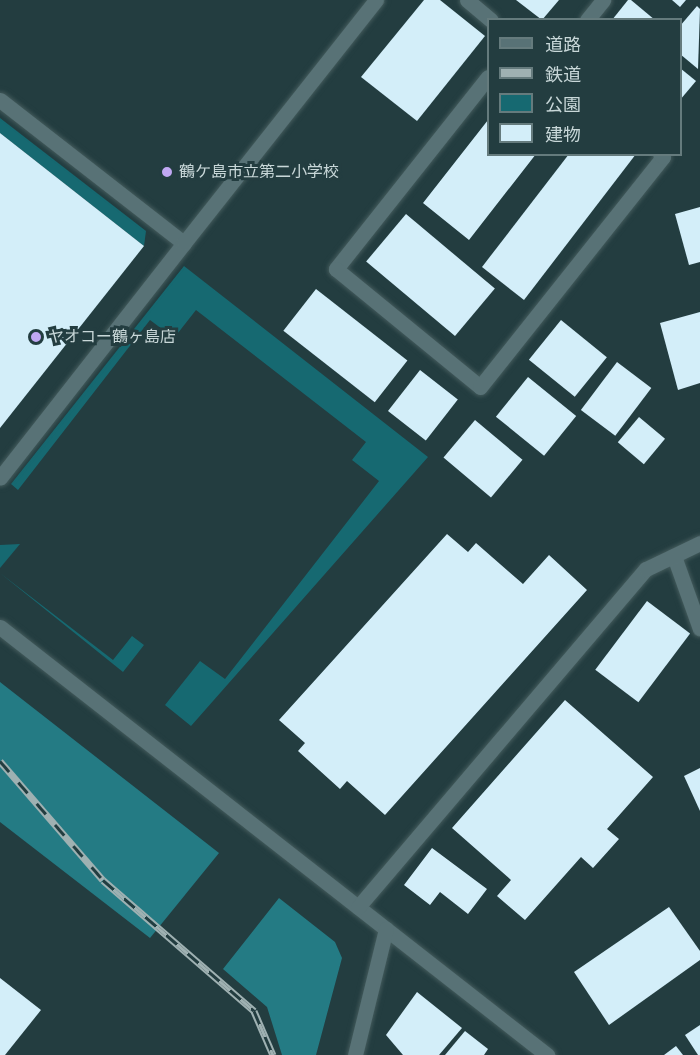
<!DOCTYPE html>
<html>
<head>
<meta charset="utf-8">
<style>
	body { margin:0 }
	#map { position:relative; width:700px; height:1055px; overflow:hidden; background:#233d40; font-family:Signika,"Noto Sans JP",sans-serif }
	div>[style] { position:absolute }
	.green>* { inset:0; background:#166971 }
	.forest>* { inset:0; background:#247b84 }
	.building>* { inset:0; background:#d3eef9; transform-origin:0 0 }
	.roads { filter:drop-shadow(0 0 2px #435a5b) drop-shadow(0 0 2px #435a5b) }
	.minor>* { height:15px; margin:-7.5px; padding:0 7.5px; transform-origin:7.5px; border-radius:7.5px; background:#587276 }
	.rail>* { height:7px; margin-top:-3.5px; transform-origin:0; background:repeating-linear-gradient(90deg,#233d40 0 14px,#9fb1b2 0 28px); box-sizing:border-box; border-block:2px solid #9fb1b2 }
	.dots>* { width:16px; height:16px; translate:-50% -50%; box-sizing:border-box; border:3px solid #233d40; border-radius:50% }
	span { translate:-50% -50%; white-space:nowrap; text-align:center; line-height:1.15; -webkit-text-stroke:6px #233d40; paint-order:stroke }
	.poi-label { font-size:16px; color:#c8d7d8 }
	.left { translate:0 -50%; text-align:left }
	.legend { position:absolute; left:487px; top:18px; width:195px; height:138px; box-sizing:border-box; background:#233d40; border:2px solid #657b7d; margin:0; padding:8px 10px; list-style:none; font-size:18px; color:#c8d7d8 }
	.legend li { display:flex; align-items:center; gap:12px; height:30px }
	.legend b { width:30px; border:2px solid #657b7d }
</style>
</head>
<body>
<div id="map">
	<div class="green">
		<div style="clip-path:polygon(0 118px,146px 231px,144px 246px,0 133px)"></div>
		<div style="clip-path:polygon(184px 266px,428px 457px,191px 726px,165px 705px,200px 661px,225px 679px,379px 481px,352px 460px,366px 442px,196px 310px,174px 338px,150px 320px,18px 490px,11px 484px)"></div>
		<div style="clip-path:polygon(20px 544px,0 568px,0 545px)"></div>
		<div style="clip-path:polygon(0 573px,113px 660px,132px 636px,144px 645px,123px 672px)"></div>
	</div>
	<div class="forest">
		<div style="clip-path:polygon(0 682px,219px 853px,150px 938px,0 822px)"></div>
		<div style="clip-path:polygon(279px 898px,335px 942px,342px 958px,316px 1055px,282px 1055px,267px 1007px,223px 969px)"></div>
	</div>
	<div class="building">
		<div style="clip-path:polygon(424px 0,440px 0,485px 36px,417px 121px,361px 77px)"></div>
		<div style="clip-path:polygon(516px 0,559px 0,542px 20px)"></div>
		<div style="clip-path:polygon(628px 0,631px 0,655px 20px,612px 20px)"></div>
		<div style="clip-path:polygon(672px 0,686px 0,680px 7px)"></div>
		<div style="clip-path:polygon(697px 6px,700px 9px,698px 69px,680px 54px,680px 26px)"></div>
		<div style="clip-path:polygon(680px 68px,696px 81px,680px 100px)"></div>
		<div style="clip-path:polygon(488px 120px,488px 154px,536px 154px,469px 240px,423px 203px)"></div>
		<div style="clip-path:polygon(0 133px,144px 246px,0 428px)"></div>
		<div style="clip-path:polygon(569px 154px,636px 154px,524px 300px,482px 267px)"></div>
		<div style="clip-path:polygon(700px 207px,700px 262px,689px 265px,675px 214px)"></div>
		<div style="left:406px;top:214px;width:116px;height:62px;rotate:40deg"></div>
		<div style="left:316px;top:289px;width:116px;height:53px;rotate:38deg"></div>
		<div style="clip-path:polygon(700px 312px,700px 383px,678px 390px,660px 323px)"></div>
		<div style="left:561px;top:320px;width:59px;height:51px;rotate:39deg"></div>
		<div style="left:617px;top:362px;width:43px;height:60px;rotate:37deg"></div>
		<div style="left:420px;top:370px;width:48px;height:52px;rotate:38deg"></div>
		<div style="left:528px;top:377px;width:62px;height:51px;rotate:39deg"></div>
		<div style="left:639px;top:417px;width:34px;height:33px;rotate:40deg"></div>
		<div style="left:475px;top:420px;width:62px;height:49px;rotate:40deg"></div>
		<div style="clip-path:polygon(447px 534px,468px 552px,476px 543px,523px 584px,549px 555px,587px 590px,385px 815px,347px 781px,340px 789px,298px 751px,305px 743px,279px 720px)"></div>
		<div style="left:647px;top:601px;width:54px;height:86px;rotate:37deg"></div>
		<div style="clip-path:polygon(565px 700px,653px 777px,607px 829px,619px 839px,593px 868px,581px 857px,525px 920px,497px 896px,511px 880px,452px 828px)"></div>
		<div style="clip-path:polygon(700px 768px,700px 811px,684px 776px)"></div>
		<div style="clip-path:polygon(432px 848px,487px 889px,468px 914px,440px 892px,430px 905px,404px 885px)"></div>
		<div style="clip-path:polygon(669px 907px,700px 951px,700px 960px,609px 1025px,574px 972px)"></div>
		<div style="clip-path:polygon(0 978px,41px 1010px,5px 1055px,0 1055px)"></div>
		<div style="clip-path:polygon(417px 992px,462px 1028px,439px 1055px,403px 1055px,386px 1035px)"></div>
		<div style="clip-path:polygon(700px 1025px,700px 1055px,698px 1055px,685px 1035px)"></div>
		<div style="clip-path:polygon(465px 1031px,488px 1049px,484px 1055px,445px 1055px)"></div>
		<div style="clip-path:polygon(676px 1046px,683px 1055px,664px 1055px)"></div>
	</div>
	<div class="roads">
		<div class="minor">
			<div style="left:467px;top:0;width:31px;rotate:40deg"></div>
			<div style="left:587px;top:20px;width:26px;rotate:-51deg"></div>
			<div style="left:488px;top:77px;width:245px;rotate:128.4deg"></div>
			<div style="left:336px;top:269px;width:186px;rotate:39.3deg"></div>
			<div style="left:480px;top:387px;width:294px;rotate:-51.5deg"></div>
			<div style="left:663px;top:157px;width:4px;rotate:-135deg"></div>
			<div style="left:0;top:100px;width:233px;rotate:37.9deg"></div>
			<div style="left:184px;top:243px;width:298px;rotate:128.1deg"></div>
			<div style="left:184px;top:243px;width:310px;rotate:-51.7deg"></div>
			<div style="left:674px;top:556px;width:77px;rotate:70.4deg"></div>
			<div style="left:0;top:627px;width:695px;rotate:38.04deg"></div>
			<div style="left:358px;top:907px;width:444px;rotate:-49.6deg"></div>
			<div style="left:646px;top:569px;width:60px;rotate:-25.7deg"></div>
			<div style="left:355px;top:1055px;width:130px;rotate:-76.2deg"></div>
		</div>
	</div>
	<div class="rail">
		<div style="left:0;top:761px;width:157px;rotate:49.1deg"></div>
		<div style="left:103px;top:880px;width:200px;rotate:40.9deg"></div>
		<div style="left:254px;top:1011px;width:48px;rotate:66.6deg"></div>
	</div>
	<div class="dots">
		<div style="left:167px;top:172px;background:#c1a8f3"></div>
		<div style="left:36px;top:337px;background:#c1a8f3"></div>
	</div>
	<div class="poi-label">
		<span class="left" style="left:179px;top:172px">鶴ケ島市立第二小学校</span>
		<span class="left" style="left:48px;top:337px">ヤオコー鶴ヶ島店</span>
	</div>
	<ul class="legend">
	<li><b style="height:8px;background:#587276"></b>道路</li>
	<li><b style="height:8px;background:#9fb1b2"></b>鉄道</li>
	<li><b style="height:16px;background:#166971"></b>公園</li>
	<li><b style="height:16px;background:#d3eef9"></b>建物</li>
	</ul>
</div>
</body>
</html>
